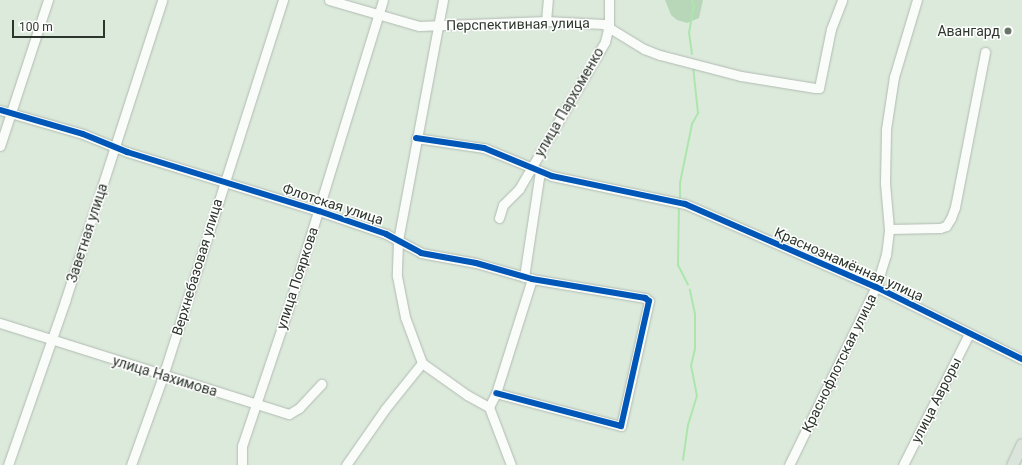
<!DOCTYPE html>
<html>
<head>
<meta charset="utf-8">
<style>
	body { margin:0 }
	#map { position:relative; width:1022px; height:465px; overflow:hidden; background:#dceadc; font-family:Roboto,sans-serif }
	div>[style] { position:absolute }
	.green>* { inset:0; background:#b8d7b8 }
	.stream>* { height:2px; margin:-1px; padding:0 1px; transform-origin:1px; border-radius:1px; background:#ace6ad }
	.roads { filter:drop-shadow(0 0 1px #b1bbb1) drop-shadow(0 0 1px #b1bbb1) }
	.minor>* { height:9px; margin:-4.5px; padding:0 4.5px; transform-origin:4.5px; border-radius:4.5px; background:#fafcfa }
	.major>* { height:11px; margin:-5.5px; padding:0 5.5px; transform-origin:5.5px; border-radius:5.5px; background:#dae4db }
	.cycleway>* { height:6px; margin:-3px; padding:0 3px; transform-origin:3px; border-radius:3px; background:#0057b8 }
	.dots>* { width:11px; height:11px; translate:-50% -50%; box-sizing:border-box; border:2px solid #fff; border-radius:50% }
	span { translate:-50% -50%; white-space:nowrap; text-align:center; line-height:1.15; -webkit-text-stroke:3px #fff; paint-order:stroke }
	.street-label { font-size:14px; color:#2c362c }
	.poi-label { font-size:14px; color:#2c362c }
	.right { translate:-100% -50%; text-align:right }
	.scale { position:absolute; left:12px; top:20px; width:93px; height:18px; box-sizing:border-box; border:2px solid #2c362c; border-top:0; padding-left:5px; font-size:12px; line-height:14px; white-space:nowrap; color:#2c362c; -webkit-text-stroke:3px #fff; paint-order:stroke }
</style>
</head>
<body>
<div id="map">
	<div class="green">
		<div style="clip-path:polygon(665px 0,703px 0,699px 18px,687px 23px,677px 20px,671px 15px)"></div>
	</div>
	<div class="stream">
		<div style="left:692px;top:54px;width:21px;rotate:-98deg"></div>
		<div style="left:689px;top:33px;width:27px;rotate:-80deg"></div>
		<div style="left:694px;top:6px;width:6px;rotate:-108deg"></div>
		<div style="left:680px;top:200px;width:17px;rotate:-90deg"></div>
		<div style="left:680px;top:183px;width:60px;rotate:-78.5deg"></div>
		<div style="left:692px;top:124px;width:13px;rotate:-61deg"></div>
		<div style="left:698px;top:113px;width:47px;rotate:-96.1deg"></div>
		<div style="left:679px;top:205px;width:60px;rotate:91deg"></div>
		<div style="left:678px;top:265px;width:22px;rotate:63deg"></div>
		<div style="left:683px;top:460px;width:35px;rotate:-82deg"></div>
		<div style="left:688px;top:425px;width:30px;rotate:-73deg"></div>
		<div style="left:697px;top:396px;width:31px;rotate:-101deg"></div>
		<div style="left:691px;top:366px;width:17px;rotate:-77deg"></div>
		<div style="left:695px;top:349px;width:35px;rotate:-90deg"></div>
		<div style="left:695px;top:314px;width:25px;rotate:-102deg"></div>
	</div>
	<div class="roads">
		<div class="minor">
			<div style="left:329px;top:0;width:94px;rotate:16.1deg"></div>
			<div style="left:419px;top:26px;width:127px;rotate:-2.3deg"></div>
			<div style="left:546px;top:21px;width:57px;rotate:3deg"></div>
			<div style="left:603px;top:24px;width:48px;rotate:31.4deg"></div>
			<div style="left:644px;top:49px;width:17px;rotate:21deg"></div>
			<div style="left:660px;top:55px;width:84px;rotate:14.5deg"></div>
			<div style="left:741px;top:76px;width:75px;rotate:9.2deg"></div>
			<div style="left:815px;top:88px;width:4px"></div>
			<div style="left:819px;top:88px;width:60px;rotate:-78.5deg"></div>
			<div style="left:831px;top:29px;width:31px;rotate:-69deg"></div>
			<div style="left:443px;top:0;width:245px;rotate:100.6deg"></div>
			<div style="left:398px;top:241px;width:35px;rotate:92deg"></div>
			<div style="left:397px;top:276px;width:42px;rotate:79deg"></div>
			<div style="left:405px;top:317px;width:49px;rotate:69.7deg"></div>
			<div style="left:422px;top:363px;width:55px;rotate:35.4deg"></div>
			<div style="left:467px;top:395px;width:25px;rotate:29deg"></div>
			<div style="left:546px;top:21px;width:21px;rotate:-85deg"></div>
			<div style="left:0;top:110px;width:86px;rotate:16.1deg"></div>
			<div style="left:83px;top:134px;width:48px;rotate:22.2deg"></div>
			<div style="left:127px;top:152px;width:201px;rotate:17.1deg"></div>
			<div style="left:319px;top:211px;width:71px;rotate:18.9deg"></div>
			<div style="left:386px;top:234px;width:40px;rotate:28deg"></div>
			<div style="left:421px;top:253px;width:56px;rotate:10.3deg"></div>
			<div style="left:476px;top:263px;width:58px;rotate:15.9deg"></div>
			<div style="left:532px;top:279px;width:115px;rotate:9.5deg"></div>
			<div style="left:645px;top:298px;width:5px;rotate:37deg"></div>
			<div style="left:649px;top:301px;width:128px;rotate:102.6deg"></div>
			<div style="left:621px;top:426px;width:129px;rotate:-165.2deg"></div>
			<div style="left:416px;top:138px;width:69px;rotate:8.4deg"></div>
			<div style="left:484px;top:148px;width:74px;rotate:22.4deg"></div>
			<div style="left:552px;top:176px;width:136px;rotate:11.9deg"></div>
			<div style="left:685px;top:204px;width:208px;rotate:23.5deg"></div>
			<div style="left:876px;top:287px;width:163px;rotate:26.3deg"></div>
			<div style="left:0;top:146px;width:154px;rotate:-71.8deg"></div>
			<div style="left:499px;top:218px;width:14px;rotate:-73deg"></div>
			<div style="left:503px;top:205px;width:23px;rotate:-45deg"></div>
			<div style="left:519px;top:189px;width:170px;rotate:-59.7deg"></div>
			<div style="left:605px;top:42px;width:17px;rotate:-77deg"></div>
			<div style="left:609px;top:25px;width:25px;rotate:-90deg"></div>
			<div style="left:889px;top:229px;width:51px;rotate:-1.1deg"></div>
			<div style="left:940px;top:228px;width:6px;rotate:-18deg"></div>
			<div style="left:946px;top:226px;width:9px;rotate:-58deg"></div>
			<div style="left:951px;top:218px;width:12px;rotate:-70deg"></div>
			<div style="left:955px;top:207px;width:158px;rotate:-79deg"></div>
			<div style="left:524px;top:277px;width:107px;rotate:-81.4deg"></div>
			<div style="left:0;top:323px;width:303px;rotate:17.5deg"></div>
			<div style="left:289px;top:414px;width:12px;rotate:-31deg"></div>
			<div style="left:299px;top:408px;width:33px;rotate:-47deg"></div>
			<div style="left:8px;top:465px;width:174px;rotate:-70.8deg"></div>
			<div style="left:65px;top:301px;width:316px;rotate:-72.1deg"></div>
			<div style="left:131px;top:465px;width:95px;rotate:-70.2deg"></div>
			<div style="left:163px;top:376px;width:395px;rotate:-72.3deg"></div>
			<div style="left:242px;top:465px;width:19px;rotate:-90deg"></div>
			<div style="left:242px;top:446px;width:141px;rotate:-71.4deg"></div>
			<div style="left:287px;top:312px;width:326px;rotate:-72.9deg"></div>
			<div style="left:346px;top:465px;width:68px;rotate:-55.1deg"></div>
			<div style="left:385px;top:409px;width:59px;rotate:-51.2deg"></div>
			<div style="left:511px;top:465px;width:62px;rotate:-110.8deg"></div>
			<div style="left:489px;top:407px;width:16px;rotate:-63deg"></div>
			<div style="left:496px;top:393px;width:120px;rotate:-72.5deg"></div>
			<div style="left:789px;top:465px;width:198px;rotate:-64deg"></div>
			<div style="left:876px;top:287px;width:34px;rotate:-73deg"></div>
			<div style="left:886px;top:255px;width:26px;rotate:-83deg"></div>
			<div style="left:889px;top:229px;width:46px;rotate:-95deg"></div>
			<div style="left:885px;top:183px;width:54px;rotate:-88.9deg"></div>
			<div style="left:886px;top:129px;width:53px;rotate:-81.3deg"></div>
			<div style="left:894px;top:77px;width:80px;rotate:-73.4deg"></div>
			<div style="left:903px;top:465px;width:147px;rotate:-63.3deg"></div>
		</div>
		<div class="major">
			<div style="left:1012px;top:465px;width:23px;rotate:-65deg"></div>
		</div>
	</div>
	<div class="cycleway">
		<div style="left:0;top:110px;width:86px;rotate:16.1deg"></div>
		<div style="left:83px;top:134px;width:48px;rotate:22.2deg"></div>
		<div style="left:127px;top:152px;width:201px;rotate:17.1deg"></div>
		<div style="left:319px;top:211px;width:71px;rotate:18.9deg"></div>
		<div style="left:386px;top:234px;width:40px;rotate:28deg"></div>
		<div style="left:421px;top:253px;width:56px;rotate:10.3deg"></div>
		<div style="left:476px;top:263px;width:58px;rotate:15.9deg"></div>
		<div style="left:532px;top:279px;width:115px;rotate:9.5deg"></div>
		<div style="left:645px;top:298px;width:5px;rotate:37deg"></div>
		<div style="left:649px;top:301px;width:128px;rotate:102.6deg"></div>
		<div style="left:621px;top:426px;width:129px;rotate:-165.2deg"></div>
		<div style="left:416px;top:138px;width:69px;rotate:8.4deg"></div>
		<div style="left:484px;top:148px;width:74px;rotate:22.4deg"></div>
		<div style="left:552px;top:176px;width:136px;rotate:11.9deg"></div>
		<div style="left:685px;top:204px;width:208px;rotate:23.5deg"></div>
		<div style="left:876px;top:287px;width:163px;rotate:26.3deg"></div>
	</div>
	<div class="dots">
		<div style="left:1008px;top:31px;background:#6a756a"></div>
	</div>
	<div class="street-label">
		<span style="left:518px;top:24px;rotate:-1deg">Перспективная улица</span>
		<span style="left:569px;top:102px;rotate:-60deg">улица Пархоменко</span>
		<span style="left:333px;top:204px;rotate:18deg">Флотская улица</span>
		<span style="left:87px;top:233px;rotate:-72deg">Заветная улица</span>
		<span style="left:849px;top:264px;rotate:24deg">Краснознамённая улица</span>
		<span style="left:197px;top:267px;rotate:-73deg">Верхнебазовая улица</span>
		<span style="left:297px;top:278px;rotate:-72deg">улица Пояркова</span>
		<span style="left:839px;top:363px;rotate:-64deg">Краснофлотская улица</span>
		<span style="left:165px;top:376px;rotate:17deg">улица Нахимова</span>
		<span style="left:936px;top:400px;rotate:-63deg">улица Авроры</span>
	</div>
	<div class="poi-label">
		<span class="right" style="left:1000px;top:31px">Авангард</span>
	</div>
	<div class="scale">100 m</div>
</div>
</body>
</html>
